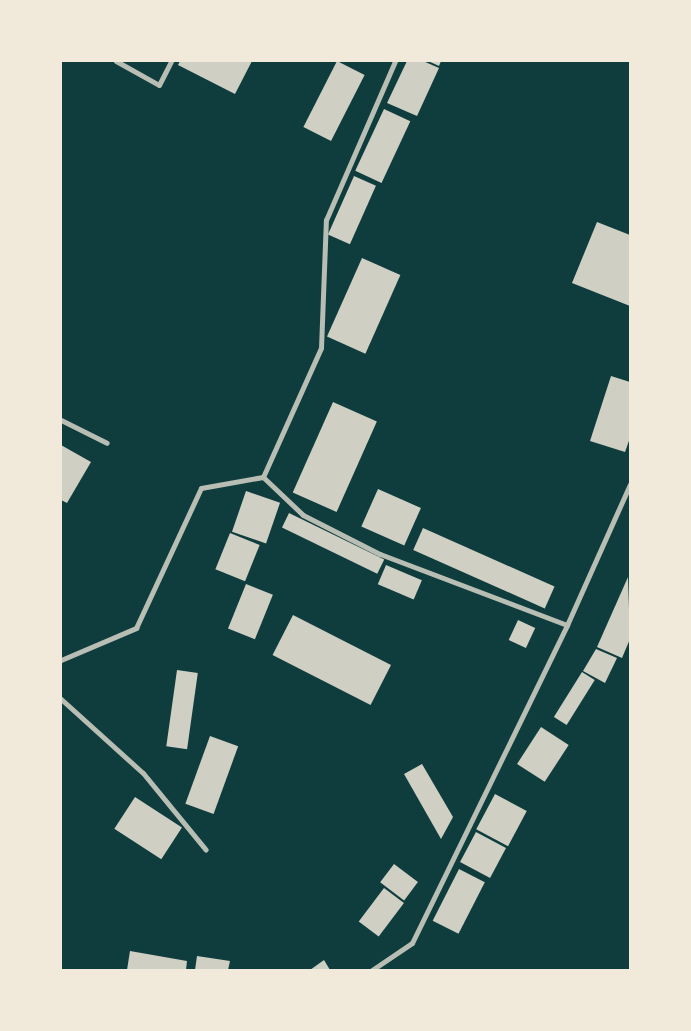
<!DOCTYPE html>
<html>
<head>
<meta charset="utf-8">
<style>
	body { margin:0 }
	#map { position:relative; width:691px; height:1031px; overflow:hidden; background:#0f3d3e; font-family:"IBM Plex Sans",sans-serif }
	div>[style] { position:absolute }
	.building>* { inset:0; background:#cfcfc3; transform-origin:0 0 }
	.minor>* { height:5px; margin:-2.5px; padding:0 2.5px; transform-origin:2.5px; border-radius:2.5px; background:#b8beb3 }
	span { translate:-50% -50%; white-space:nowrap; text-align:center; line-height:1.15; -webkit-text-stroke:4.5px #f1e9da; paint-order:stroke }
	.frame { position:absolute; inset:0; border:62px solid #f1e9da; pointer-events:none }
</style>
</head>
<body>
<div id="map">
	<div class="building">
		<div style="clip-path:polygon(180px 61px,252px 61px,235px 94px,178px 65px)"></div>
		<div style="left:337px;top:61px;width:31px;height:74px;rotate:27deg"></div>
		<div style="clip-path:polygon(407px 61px,423px 61px,439px 68px,417px 116px,387px 103px)"></div>
		<div style="clip-path:polygon(428px 61px,441px 61px,439px 66px)"></div>
		<div style="left:384px;top:109px;width:29px;height:68px;rotate:25deg"></div>
		<div style="left:354px;top:176px;width:24px;height:64px;rotate:24deg"></div>
		<div style="clip-path:polygon(597px 222px,630px 235px,630px 306px,572px 283px)"></div>
		<div style="left:362px;top:258px;width:42px;height:86px;rotate:24deg"></div>
		<div style="clip-path:polygon(611px 376px,630px 382px,630px 438px,625px 452px,590px 441px)"></div>
		<div style="left:333px;top:402px;width:48px;height:99px;rotate:24deg"></div>
		<div style="clip-path:polygon(61px 445px,91px 462px,67px 503px,61px 500px)"></div>
		<div style="left:378px;top:489px;width:47px;height:41px;rotate:24deg"></div>
		<div style="left:246px;top:491px;width:36px;height:43px;rotate:19deg"></div>
		<div style="left:289px;top:513px;width:106px;height:16px;rotate:26deg"></div>
		<div style="left:423px;top:528px;width:144px;height:24px;rotate:24deg"></div>
		<div style="left:230px;top:533px;width:32px;height:39px;rotate:22deg"></div>
		<div style="left:386px;top:565px;width:39px;height:21px;rotate:23deg"></div>
		<div style="clip-path:polygon(628px 577px,630px 639px,622px 658px,597px 647px)"></div>
		<div style="left:246px;top:584px;width:29px;height:48px;rotate:22deg"></div>
		<div style="left:293px;top:615px;width:110px;height:45px;rotate:27deg"></div>
		<div style="left:518px;top:620px;width:19px;height:22px;rotate:25deg"></div>
		<div style="clip-path:polygon(596px 649px,617px 658px,605px 683px,583px 671px)"></div>
		<div style="left:177px;top:670px;width:21px;height:77px;rotate:8deg"></div>
		<div style="left:582px;top:672px;width:15px;height:53px;rotate:32deg"></div>
		<div style="left:541px;top:727px;width:33px;height:44px;rotate:33deg"></div>
		<div style="left:210px;top:736px;width:30px;height:72px;rotate:20deg"></div>
		<div style="clip-path:polygon(422px 764px,453px 817px,441px 839px,404px 774px)"></div>
		<div style="left:495px;top:794px;width:36px;height:40px;rotate:28deg"></div>
		<div style="left:135px;top:797px;width:56px;height:38px;rotate:33deg"></div>
		<div style="left:476px;top:832px;width:34px;height:34px;rotate:28deg"></div>
		<div style="left:394px;top:864px;width:30px;height:23px;rotate:37deg"></div>
		<div style="left:459px;top:869px;width:29px;height:58px;rotate:27deg"></div>
		<div style="left:384px;top:888px;width:25px;height:42px;rotate:37deg"></div>
		<div style="clip-path:polygon(130px 951px,187px 961px,186px 970px,127px 970px)"></div>
		<div style="clip-path:polygon(197px 956px,230px 961px,228px 970px,195px 970px)"></div>
		<div style="clip-path:polygon(324px 960px,330px 970px,310px 970px)"></div>
	</div>
	<div class="minor">
		<div style="left:116px;top:61px;width:49px;rotate:29.2deg"></div>
		<div style="left:159px;top:85px;width:27px;rotate:-63deg"></div>
		<div style="left:61px;top:420px;width:51px;rotate:26.6deg"></div>
		<div style="left:263px;top:477px;width:55px;rotate:43.5deg"></div>
		<div style="left:303px;top:515px;width:86px;rotate:26.9deg"></div>
		<div style="left:380px;top:554px;width:200px;rotate:20.8deg"></div>
		<div style="left:61px;top:660px;width:82px;rotate:-23.1deg"></div>
		<div style="left:136px;top:628px;width:154px;rotate:-65.1deg"></div>
		<div style="left:201px;top:488px;width:63px;rotate:-10.1deg"></div>
		<div style="left:263px;top:477px;width:141px;rotate:-65.8deg"></div>
		<div style="left:321px;top:348px;width:128px;rotate:-87.8deg"></div>
		<div style="left:326px;top:220px;width:173px;rotate:-66.5deg"></div>
		<div style="left:61px;top:699px;width:110px;rotate:42.1deg"></div>
		<div style="left:143px;top:773px;width:99px;rotate:50.7deg"></div>
		<div style="left:372px;top:970px;width:48px;rotate:-34deg"></div>
		<div style="left:412px;top:943px;width:354px;rotate:-64deg"></div>
		<div style="left:567px;top:625px;width:154px;rotate:-65.9deg"></div>
	</div>
	<div class="frame"></div>
</div>
</body>
</html>
